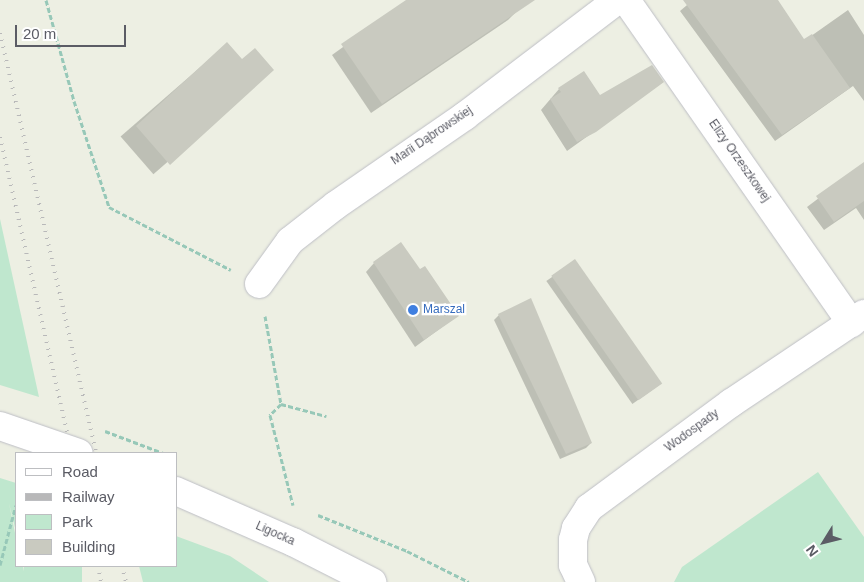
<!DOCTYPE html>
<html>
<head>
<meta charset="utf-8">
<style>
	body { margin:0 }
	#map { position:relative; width:864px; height:582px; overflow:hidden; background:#edefe3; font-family:Helvetica,sans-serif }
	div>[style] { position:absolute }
	.green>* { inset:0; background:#bfe7ce; transform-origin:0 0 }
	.shadow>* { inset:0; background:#0003; transform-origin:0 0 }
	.building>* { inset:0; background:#c9cac0; transform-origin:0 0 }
	.path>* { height:3px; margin-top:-1.5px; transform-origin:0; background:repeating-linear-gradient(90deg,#97c8b8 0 5px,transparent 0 7.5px) }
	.roads { filter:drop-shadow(0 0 1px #bdbec5) drop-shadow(0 0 1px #bdbec5) }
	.minor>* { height:28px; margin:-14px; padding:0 14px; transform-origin:14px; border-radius:14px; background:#fff }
	.tertiary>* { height:28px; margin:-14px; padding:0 14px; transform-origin:14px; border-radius:14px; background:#fff }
	.rail>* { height:4px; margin-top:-2px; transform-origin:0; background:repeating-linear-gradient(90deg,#b8b8b9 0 1px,transparent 0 7px) }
	.path-bridge>* { height:3px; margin-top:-1.5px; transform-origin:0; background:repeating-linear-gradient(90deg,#97c8b8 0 5px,transparent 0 7.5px) }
	.bridges { filter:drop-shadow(0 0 1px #bdbec5) drop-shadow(0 0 1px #bdbec5) }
	.tertiary-bridge>* { height:28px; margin:-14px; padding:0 14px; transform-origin:14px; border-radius:14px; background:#fff }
	.dots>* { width:14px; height:14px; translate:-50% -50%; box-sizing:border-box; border:2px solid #fff; border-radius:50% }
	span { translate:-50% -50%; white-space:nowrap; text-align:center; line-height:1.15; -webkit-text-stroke:4.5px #fff; paint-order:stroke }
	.street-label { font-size:12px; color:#5b5c65 }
	.shop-label { font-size:12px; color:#366cbe }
	.left { translate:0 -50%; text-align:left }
	.legend { position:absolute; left:15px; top:452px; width:162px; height:115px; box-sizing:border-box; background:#fff; border:1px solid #bdbec1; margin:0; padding:6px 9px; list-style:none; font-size:15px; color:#5b5c65 }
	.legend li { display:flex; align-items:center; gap:10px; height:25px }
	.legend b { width:25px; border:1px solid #bdbec1 }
	.north { position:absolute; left:799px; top:517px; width:50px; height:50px; -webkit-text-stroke:4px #fff; paint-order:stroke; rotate:234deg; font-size:14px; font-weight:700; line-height:20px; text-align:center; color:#5b5c65 }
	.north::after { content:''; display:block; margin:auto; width:18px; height:22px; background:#5b5c65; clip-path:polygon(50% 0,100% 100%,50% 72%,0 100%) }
	.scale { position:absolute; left:15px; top:25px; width:111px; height:22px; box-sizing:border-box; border:2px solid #5b5c65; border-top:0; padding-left:6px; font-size:15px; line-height:18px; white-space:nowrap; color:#5b5c65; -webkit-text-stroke:4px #fff; paint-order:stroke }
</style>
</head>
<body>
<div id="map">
	<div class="green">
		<div style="clip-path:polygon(0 219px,39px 397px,0 385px)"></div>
		<div style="clip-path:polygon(818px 472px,864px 537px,864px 582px,674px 582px,682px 567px)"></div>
		<div style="clip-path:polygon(0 478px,16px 483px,16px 532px,9px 503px,16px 538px,16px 566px,23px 566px,26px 582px,0 582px)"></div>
		<div style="clip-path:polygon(176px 536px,230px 556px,269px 582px,143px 582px,139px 566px,176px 566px)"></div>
		<div style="left:24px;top:566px;width:58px;height:16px"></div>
	</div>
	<div class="shadow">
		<div style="clip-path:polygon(408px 0,528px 0,508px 20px,371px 113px,332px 55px)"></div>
		<div style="clip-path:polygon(693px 0,777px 0,804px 41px,848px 10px,864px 35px,864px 101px,853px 86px,775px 141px,680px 11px)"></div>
		<div style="left:227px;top:44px;width:50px;height:141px;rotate:49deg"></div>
		<div style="clip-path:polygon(663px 82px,567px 151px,541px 110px,559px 89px,600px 97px)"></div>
		<div style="clip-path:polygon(864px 164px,864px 220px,856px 208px,824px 230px,807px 207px)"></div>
		<div style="left:575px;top:261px;width:150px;height:35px;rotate:55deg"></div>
		<div style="clip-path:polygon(374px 263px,420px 271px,457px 316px,415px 347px,366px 272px)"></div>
		<div style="clip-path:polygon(499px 315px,591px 443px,586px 448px,560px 459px,494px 320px)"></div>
	</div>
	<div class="building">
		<div style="clip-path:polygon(406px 0,535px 0,382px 104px,341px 44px)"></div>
		<div style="clip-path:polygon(683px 0,778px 0,804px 39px,812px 34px,850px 88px,782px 135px)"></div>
		<div style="clip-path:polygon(227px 42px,242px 59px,255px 48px,274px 70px,170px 165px,136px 126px)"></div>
		<div style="clip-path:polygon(652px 65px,664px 82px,596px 132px,577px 142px,550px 99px,561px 92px,558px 88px,584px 71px,600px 95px)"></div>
		<div style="clip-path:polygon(864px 162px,864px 201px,834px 222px,816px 196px)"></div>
		<div style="clip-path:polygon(401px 242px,420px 269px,425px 266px,459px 316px,424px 340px,373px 262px)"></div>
		<div style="left:575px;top:259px;width:152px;height:29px;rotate:55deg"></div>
		<div style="clip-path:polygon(531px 298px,592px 443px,566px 454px,498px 314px)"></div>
	</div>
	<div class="path">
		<div style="left:46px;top:0;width:105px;rotate:74.5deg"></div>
		<div style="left:74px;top:101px;width:112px;rotate:71.7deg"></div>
		<div style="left:109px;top:207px;width:137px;rotate:27.3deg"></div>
		<div style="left:265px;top:316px;width:89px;rotate:79.7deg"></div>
		<div style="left:281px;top:404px;width:16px;rotate:135deg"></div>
		<div style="left:270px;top:415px;width:93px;rotate:75.7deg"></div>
		<div style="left:281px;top:404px;width:47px;rotate:14.9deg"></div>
		<div style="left:318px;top:515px;width:96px;rotate:22deg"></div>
		<div style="left:407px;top:551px;width:69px;rotate:26.6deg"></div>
		<div style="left:0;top:565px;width:62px;rotate:-75.1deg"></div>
	</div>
	<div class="roads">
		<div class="minor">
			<div style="left:626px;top:0;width:394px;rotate:55.1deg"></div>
			<div style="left:259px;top:284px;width:53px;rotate:-54.2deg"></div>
			<div style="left:290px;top:241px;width:58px;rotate:-38deg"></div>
			<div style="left:336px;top:205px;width:157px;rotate:-34.6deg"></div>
			<div style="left:465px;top:116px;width:191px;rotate:-37.3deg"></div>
			<div style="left:581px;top:582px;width:19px;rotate:-115deg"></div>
			<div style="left:573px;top:565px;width:25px;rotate:-90deg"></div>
			<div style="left:573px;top:540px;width:12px;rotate:-76deg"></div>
			<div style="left:576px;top:528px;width:24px;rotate:-57deg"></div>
			<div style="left:589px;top:508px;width:177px;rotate:-36.5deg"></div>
			<div style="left:731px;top:403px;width:160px;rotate:-33.8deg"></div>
		</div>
		<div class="tertiary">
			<div style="left:176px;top:491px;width:128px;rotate:23.6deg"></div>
			<div style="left:293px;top:542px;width:89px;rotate:26.9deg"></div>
		</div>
	</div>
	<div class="rail">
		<div style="left:0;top:33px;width:431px;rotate:77.1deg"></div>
		<div style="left:0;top:137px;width:324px;rotate:77.2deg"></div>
		<div style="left:98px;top:566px;width:16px;rotate:79deg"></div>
		<div style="left:122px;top:566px;width:16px;rotate:76deg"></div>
	</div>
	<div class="path-bridge">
		<div style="left:105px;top:431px;width:62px;rotate:20.8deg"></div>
	</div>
	<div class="bridges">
		<div class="tertiary-bridge">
			<div style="left:0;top:426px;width:83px;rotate:18.9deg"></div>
		</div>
	</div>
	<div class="dots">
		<div style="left:413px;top:310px;background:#3f7fe0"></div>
	</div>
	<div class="street-label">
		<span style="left:432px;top:136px;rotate:-34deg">Marii Dąbrowskiej</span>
		<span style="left:739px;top:161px;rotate:55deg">Elizy Orzeszkowej</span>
		<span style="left:692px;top:431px;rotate:-36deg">Wodospady</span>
		<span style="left:275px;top:534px;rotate:24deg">Ligocka</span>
	</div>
	<div class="shop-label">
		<span class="left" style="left:423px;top:310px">Marszal</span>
	</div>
	<ul class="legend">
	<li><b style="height:6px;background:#fff"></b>Road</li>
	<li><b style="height:6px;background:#b8b8b9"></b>Railway</li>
	<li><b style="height:14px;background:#bfe7ce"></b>Park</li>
	<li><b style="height:14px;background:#c9cac0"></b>Building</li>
	</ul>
	<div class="north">N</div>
	<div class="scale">20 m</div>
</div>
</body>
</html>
